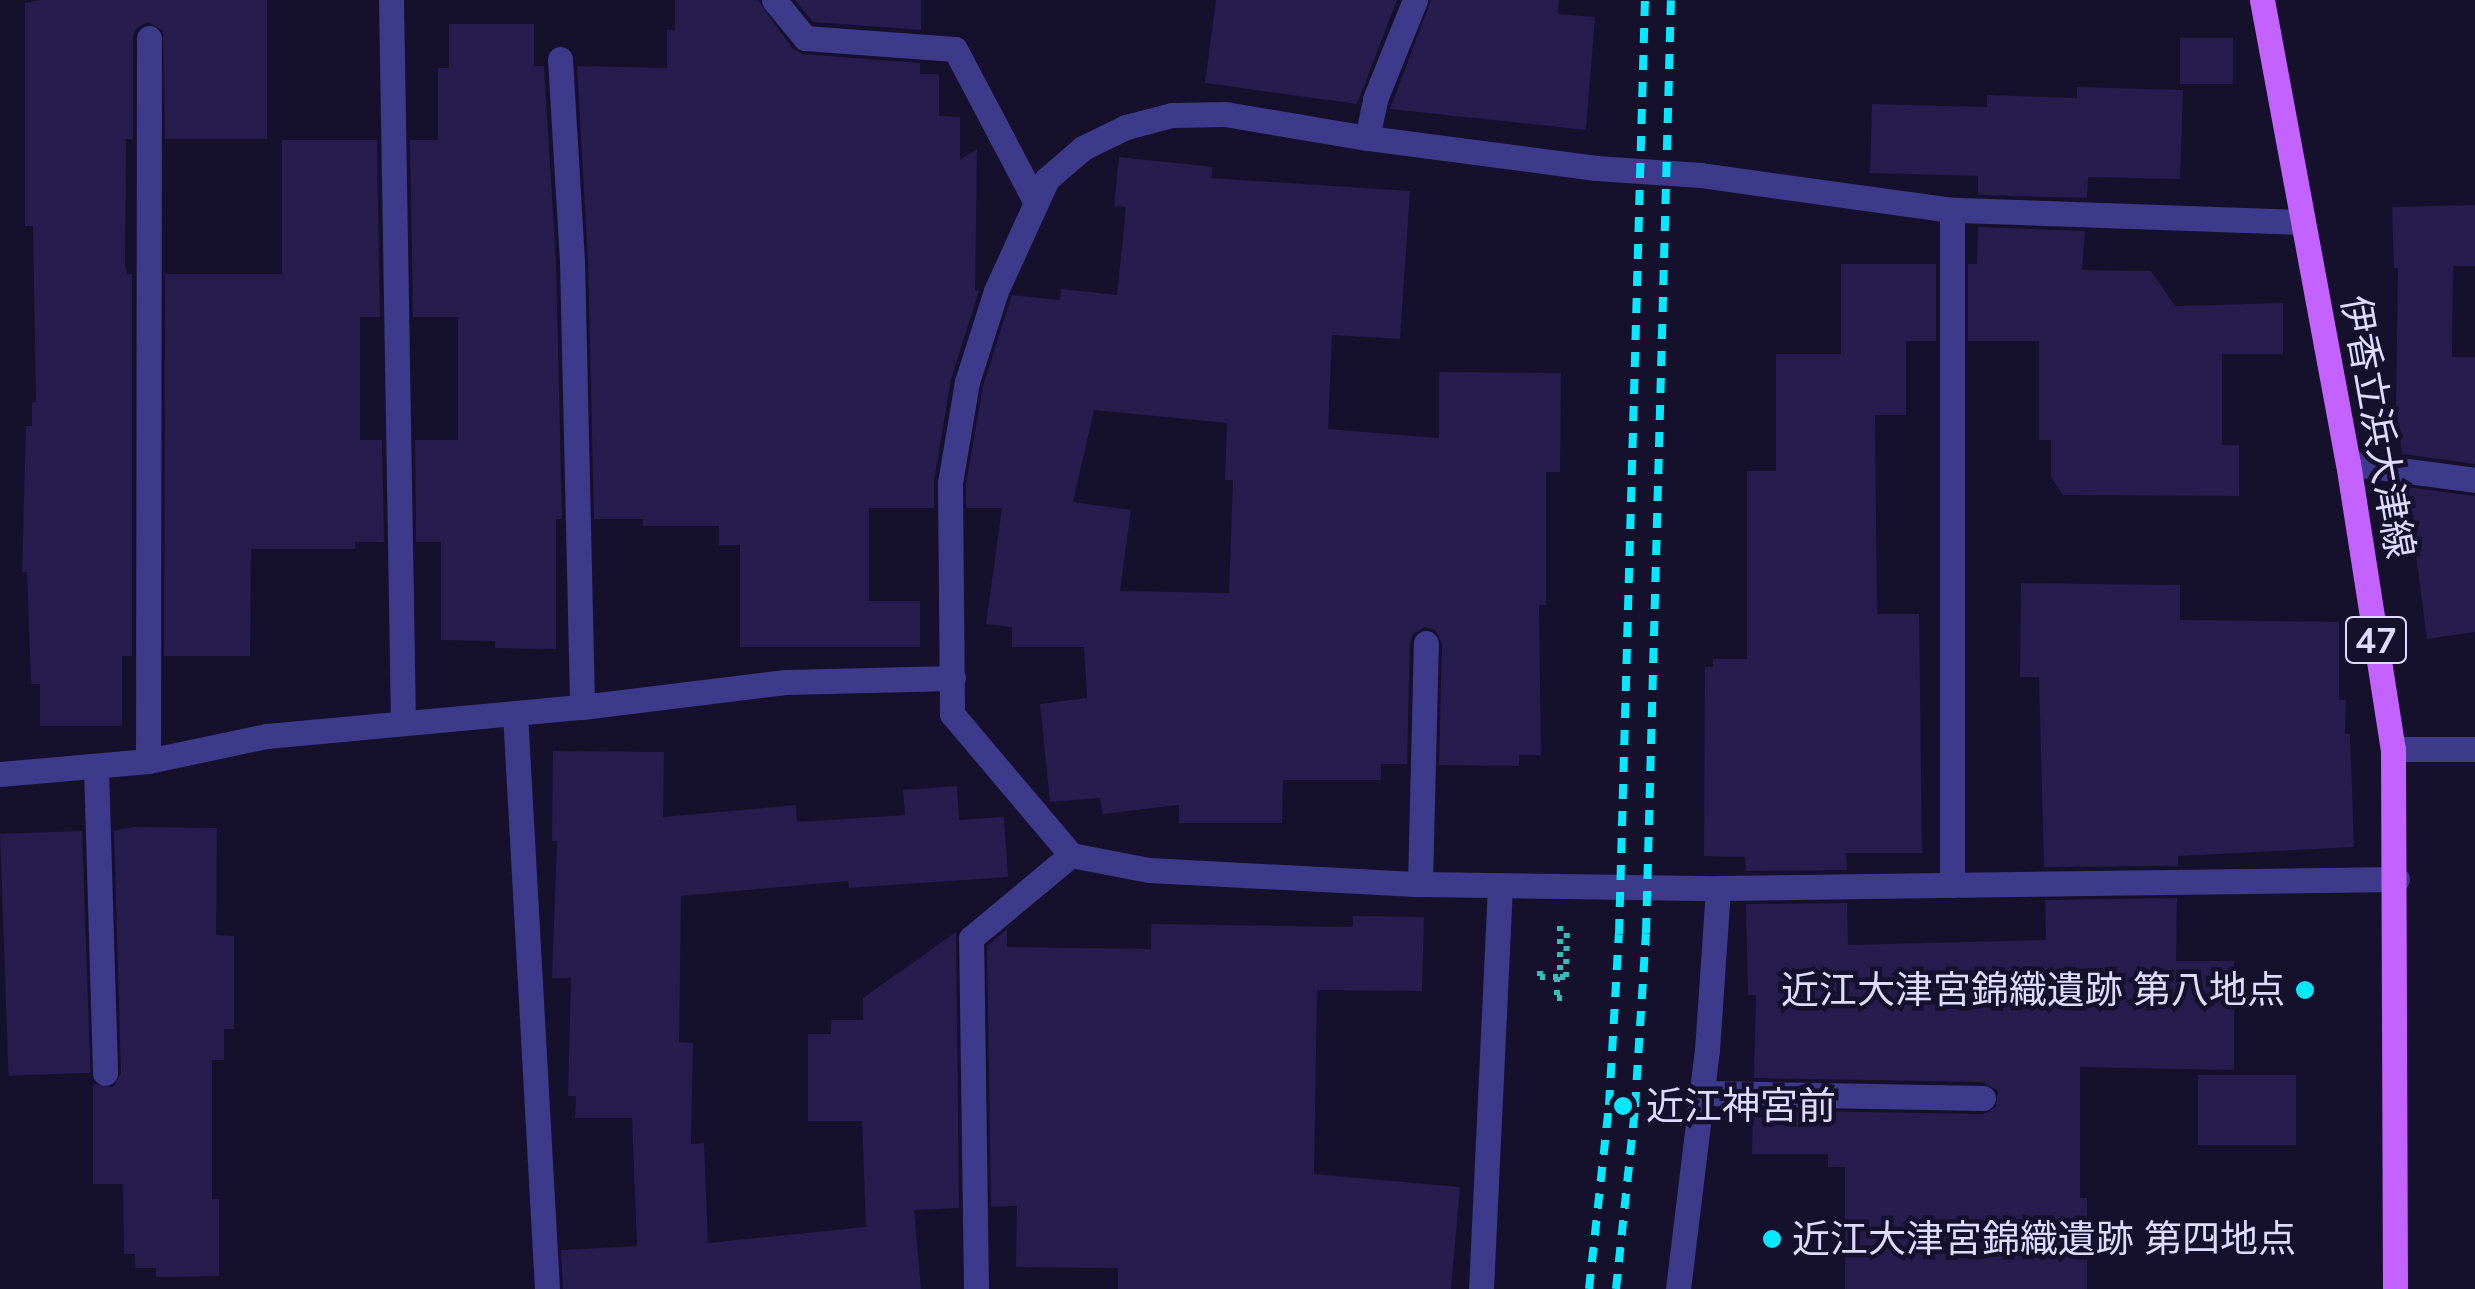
<!DOCTYPE html>
<html>
<head>
<meta charset="utf-8">
<style>
	body { margin:0 }
	#map { position:relative; width:2475px; height:1289px; overflow:hidden; background:#15102b; font-family:Mulish,"Noto Sans JP",sans-serif }
	div>[style] { position:absolute }
	.building>* { inset:0; background:#261c4d; transform-origin:0 0 }
	.path>* { height:6px; margin-top:-3px; transform-origin:0; background:repeating-linear-gradient(90deg,#2dc1b7 0 5px,transparent 0 13px) }
	.lane>* { height:25px; margin:-12.5px; padding:0 12.5px; transform-origin:12.5px; border-radius:12.5px; background:#3d3a8b }
	.street>* { height:25px; margin:-12.5px; padding:0 12.5px; transform-origin:12.5px; border-radius:12.5px; background:#3d3a8b }
	.primary>* { height:25px; margin:-12.5px; padding:0 12.5px; transform-origin:12.5px; border-radius:12.5px; background:#c462ff }
	.rail>* { height:8px; margin-top:-4px; transform-origin:0; background:repeating-linear-gradient(90deg,#07e7ff 0 15px,transparent 0 27px) }
	.dots>* { width:28px; height:28px; translate:-50% -50%; box-sizing:border-box; border:5px solid #15102b; border-radius:50% }
	span { translate:-50% -50%; white-space:nowrap; text-align:center; line-height:1.15; -webkit-text-stroke:9px #15102b; paint-order:stroke }
	.shield-label span { padding:2px 8px; background:#15102b; border:2px solid; border-radius:8px; -webkit-text-stroke-width:0 }
	.shield-label { font-size:35px; color:#dfdbff; font-weight:700 }
	.street-label { font-size:38px; color:#dfdbff }
	.poi-label { font-size:38px; color:#dfdbff }
	.right { translate:-100% -50%; text-align:right }
	.left { translate:0 -50%; text-align:left }
</style>
</head>
<body>
<div id="map">
	<div class="building">
		<div style="clip-path:polygon(40px 0,267px 0,267px 139px,165px 139px,163px 31px,148px 22px,136px 29px,133px 37px,133px 139px,126px 139px,125px 263px,127px 274px,132px 274px,132px 656px,122px 656px,122px 726px,40px 726px,40px 684px,31px 684px,27px 572px,22px 572px,26px 426px,32px 426px,32px 402px,36px 402px,33px 226px,25px 226px,25px 3px)"></div>
		<div style="clip-path:polygon(675px 0,758px 0,792px 48px,803px 54px,920px 63px,920px 74px,939px 74px,939px 116px,960px 117px,960px 160px,977px 149px,975px 290px,979px 291px,951px 379px,934px 481px,934px 508px,869px 508px,869px 601px,920px 601px,920px 647px,740px 647px,740px 545px,719px 545px,719px 526px,643px 526px,643px 519px,594px 519px,588px 261px,577px 66px,667px 68px,667px 30px,675px 30px)"></div>
		<div style="clip-path:polygon(795px 0,921px 0,921px 30px,813px 22px)"></div>
		<div style="clip-path:polygon(1216px 0,1397px 0,1357px 104px,1205px 83px)"></div>
		<div style="clip-path:polygon(1431px 0,1559px 0,1558px 14px,1595px 17px,1586px 130px,1390px 109px)"></div>
		<div style="clip-path:polygon(449px 24px,534px 24px,534px 66px,544px 66px,556px 262px,562px 519px,556px 519px,556px 649px,495px 648px,495px 641px,441px 640px,441px 542px,416px 542px,415px 440px,458px 440px,458px 317px,413px 317px,410px 140px,438px 140px,438px 68px,449px 68px)"></div>
		<div style="left:2180px;top:38px;width:53px;height:46px"></div>
		<div style="clip-path:polygon(2077px 87px,2183px 90px,2180px 179px,2088px 177px,2087px 198px,1978px 195px,1978px 176px,1870px 173px,1872px 104px,1987px 107px,1987px 95px,2077px 98px)"></div>
		<div style="clip-path:polygon(282px 140px,377px 140px,380px 317px,360px 317px,360px 440px,382px 440px,384px 542px,355px 542px,355px 549px,251px 549px,250px 656px,164px 656px,165px 274px,282px 274px)"></div>
		<div style="clip-path:polygon(evenodd,1119px 157px,1213px 167px,1211px 178px,1410px 191px,1400px 339px,1332px 335px,1328px 429px,1439px 438px,1439px 372px,1561px 373px,1560px 472px,1546px 472px,1546px 605px,1539px 605px,1541px 755px,1519px 755px,1519px 766px,1439px 765px,1442px 643px,1435px 630px,1425px 627px,1413px 634px,1410px 643px,1407px 764px,1381px 764px,1381px 780px,1283px 780px,1282px 823px,1179px 823px,1179px 805px,1102px 814px,1100px 798px,1050px 802px,1040px 704px,1087px 698px,1084px 647px,1012px 647px,1012px 627px,986px 624px,1002px 508px,966px 508px,966px 484px,983px 386px,1012px 295px,1060px 300px,1061px 289px,1117px 295px,1126px 207px,1114px 206px,1119px 157px,1094px 410px,1227px 423px,1225px 480px,1233px 480px,1229px 593px,1120px 591px,1131px 510px,1073px 502px,1094px 410px)"></div>
		<div style="clip-path:polygon(2475px 205px,2475px 266px,2453px 266px,2452px 357px,2475px 357px,2475px 464px,2402px 454px,2396px 403px,2398px 268px,2394px 268px,2392px 207px)"></div>
		<div style="clip-path:polygon(1978px 227px,2085px 231px,2082px 270px,2151px 271px,2175px 306px,2283px 303px,2283px 354px,2222px 354px,2222px 445px,2239px 445px,2239px 496px,2063px 495px,2051px 477px,2051px 440px,2039px 440px,2039px 341px,1968px 341px,1968px 264px,1977px 264px)"></div>
		<div style="clip-path:polygon(1841px 264px,1936px 264px,1936px 341px,1906px 341px,1906px 415px,1875px 415px,1877px 614px,1919px 614px,1922px 853px,1846px 853px,1847px 870px,1746px 871px,1745px 857px,1704px 856px,1705px 667px,1713px 667px,1713px 659px,1747px 659px,1747px 471px,1776px 471px,1776px 354px,1841px 354px)"></div>
		<div style="clip-path:polygon(2407px 487px,2475px 496px,2475px 632px,2427px 639px)"></div>
		<div style="clip-path:polygon(2021px 583px,2180px 585px,2180px 620px,2339px 622px,2339px 700px,2346px 700px,2345px 734px,2350px 734px,2354px 847px,2178px 856px,2178px 866px,2044px 867px,2039px 677px,2020px 677px)"></div>
		<div style="clip-path:polygon(553px 751px,664px 752px,663px 817px,796px 805px,797px 822px,905px 815px,903px 790px,957px 786px,959px 820px,1004px 817px,1008px 877px,849px 888px,848px 881px,681px 896px,679px 1042px,693px 1043px,691px 1144px,704px 1143px,708px 1243px,866px 1227px,862px 1121px,808px 1121px,808px 1034px,831px 1034px,831px 1020px,863px 1020px,863px 998px,956px 932px,959px 1208px,914px 1210px,921px 1289px,563px 1289px,561px 1250px,637px 1246px,632px 1118px,575px 1118px,576px 1096px,568px 1096px,571px 978px,552px 978px,557px 841px,552px 841px)"></div>
		<div style="clip-path:polygon(134px 827px,217px 828px,216px 935px,234px 936px,234px 1029px,224px 1029px,224px 1060px,212px 1060px,212px 1199px,219px 1199px,219px 1276px,156px 1277px,156px 1268px,135px 1268px,135px 1254px,124px 1254px,123px 1184px,93px 1184px,93px 1084px,113px 1087px,121px 1073px,114px 831px)"></div>
		<div style="left:82px;top:831px;width:242px;height:82px;rotate:88deg"></div>
		<div style="clip-path:polygon(2177px 898px,2176px 961px,2234px 961px,2234px 1070px,2080px 1067px,2080px 1198px,2087px 1198px,2087px 1289px,1845px 1289px,1845px 1167px,1828px 1167px,1828px 1154px,1752px 1154px,1753px 1110px,1983px 1114px,1996px 1107px,1998px 1091px,1983px 1082px,1754px 1078px,1756px 995px,1748px 995px,1746px 904px,1847px 903px,1848px 945px,2046px 940px,2045px 900px)"></div>
		<div style="clip-path:polygon(1353px 916px,1424px 917px,1422px 991px,1317px 990px,1314px 1174px,1460px 1187px,1451px 1289px,1118px 1289px,1118px 1268px,1016px 1267px,1017px 1206px,991px 1207px,987px 946px,1007px 929px,1007px 947px,1151px 949px,1151px 924px,1353px 927px)"></div>
		<div style="left:2296px;top:1075px;width:70px;height:98px;rotate:90deg"></div>
	</div>
	<div class="path">
		<div style="left:1560px;top:926px;width:51px;rotate:90deg"></div>
		<div style="left:1560px;top:977px;width:6px"></div>
		<div style="left:1566px;top:977px;width:51px;rotate:-88.9deg"></div>
		<div style="left:1540px;top:971px;width:6px;rotate:90deg"></div>
		<div style="left:1540px;top:977px;width:20px"></div>
		<div style="left:1557px;top:977px;width:21px;rotate:90deg"></div>
		<div style="left:1557px;top:998px;width:13px"></div>
	</div>
	<div class="lane">
		<div style="left:391px;top:0;width:721px;rotate:89.05deg"></div>
		<div style="left:774px;top:0;width:49px;rotate:50.8deg"></div>
		<div style="left:805px;top:38px;width:150px;rotate:4.2deg"></div>
		<div style="left:955px;top:49px;width:172px;rotate:62.2deg"></div>
		<div style="left:560px;top:59px;width:202px;rotate:86.6deg"></div>
		<div style="left:572px;top:261px;width:446px;rotate:88.7deg"></div>
		<div style="left:1367px;top:138px;width:40px;rotate:-78deg"></div>
		<div style="left:1375px;top:99px;width:107px;rotate:-68deg"></div>
		<div style="left:1952px;top:210px;width:675px;rotate:90deg"></div>
		<div style="left:148px;top:761px;width:723px;rotate:-89.92deg"></div>
		<div style="left:96px;top:768px;width:305px;rotate:88.3deg"></div>
		<div style="left:1420px;top:884px;width:241px;rotate:-88.6deg"></div>
		<div style="left:1702px;top:1093px;width:281px;rotate:1deg"></div>
		<div style="left:1481px;top:1289px;width:404px;rotate:-87.3deg"></div>
	</div>
	<div class="street">
		<div style="left:2303px;top:222px;width:351px;rotate:-178deg"></div>
		<div style="left:1952px;top:210px;width:253px;rotate:-172.1deg"></div>
		<div style="left:1701px;top:175px;width:105px;rotate:-176.2deg"></div>
		<div style="left:1596px;top:168px;width:231px;rotate:-172.5deg"></div>
		<div style="left:1367px;top:138px;width:144px;rotate:-170.4deg"></div>
		<div style="left:1225px;top:114px;width:53px;rotate:178.9deg"></div>
		<div style="left:1172px;top:115px;width:48px;rotate:165.4deg"></div>
		<div style="left:1126px;top:127px;width:48px;rotate:154deg"></div>
		<div style="left:1083px;top:148px;width:48px;rotate:139.3deg"></div>
		<div style="left:1047px;top:179px;width:123px;rotate:114.5deg"></div>
		<div style="left:996px;top:291px;width:96px;rotate:107.7deg"></div>
		<div style="left:967px;top:382px;width:102px;rotate:99.6deg"></div>
		<div style="left:950px;top:483px;width:231px;rotate:89.5deg"></div>
		<div style="left:952px;top:714px;width:185px;rotate:49.8deg"></div>
		<div style="left:1071px;top:855px;width:79px;rotate:10.9deg"></div>
		<div style="left:1149px;top:870px;width:271px;rotate:3deg"></div>
		<div style="left:1420px;top:884px;width:298px;rotate:0.8deg"></div>
		<div style="left:1718px;top:888px;width:679px;rotate:-0.76deg"></div>
		<div style="left:2348px;top:463px;width:128px;rotate:7.6deg"></div>
		<div style="left:515px;top:713px;width:577px;rotate:86.82deg"></div>
		<div style="left:2393px;top:749px;width:82px"></div>
		<div style="left:0;top:774px;width:149px;rotate:-5deg"></div>
		<div style="left:148px;top:761px;width:122px;rotate:-11.9deg"></div>
		<div style="left:267px;top:736px;width:316px;rotate:-5.3deg"></div>
		<div style="left:582px;top:707px;width:205px;rotate:-7deg"></div>
		<div style="left:785px;top:682px;width:168px;rotate:-1.4deg"></div>
		<div style="left:976px;top:1289px;width:351px;rotate:-90.8deg"></div>
		<div style="left:971px;top:938px;width:130px;rotate:-39.7deg"></div>
		<div style="left:1678px;top:1289px;width:241px;rotate:-83.1deg"></div>
		<div style="left:1707px;top:1050px;width:162px;rotate:-86.1deg"></div>
	</div>
	<div class="primary">
		<div style="left:2262px;top:0;width:471px;rotate:79.5deg"></div>
		<div style="left:2348px;top:463px;width:290px;rotate:81.1deg"></div>
		<div style="left:2393px;top:749px;width:540px;rotate:89.79deg"></div>
	</div>
	<div class="rail">
		<div style="left:1589px;top:1289px;width:185px;rotate:-83.8deg"></div>
		<div style="left:1609px;top:1105px;width:171px;rotate:-86.7deg"></div>
		<div style="left:1619px;top:934px;width:934px;rotate:-88.41deg"></div>
		<div style="left:1616px;top:1289px;width:183px;rotate:-84deg"></div>
		<div style="left:1635px;top:1107px;width:174px;rotate:-86.4deg"></div>
		<div style="left:1646px;top:933px;width:933px;rotate:-88.47deg"></div>
	</div>
	<div class="dots">
		<div style="left:2305px;top:990px;background:#07e7ff"></div>
		<div style="left:1623px;top:1106px;background:#07e7ff"></div>
		<div style="left:1772px;top:1239px;background:#07e7ff"></div>
	</div>
	<div class="shield-label">
		<span style="left:2376px;top:640px">47</span>
	</div>
	<div class="street-label">
		<span style="left:2378px;top:427px;rotate:80deg">伊香立浜大津線</span>
	</div>
	<div class="poi-label">
		<span class="right" style="left:2285px;top:990px">近江大津宮錦織遺跡 第八地点</span>
		<span class="left" style="left:1646px;top:1106px">近江神宮前</span>
		<span class="left" style="left:1792px;top:1239px">近江大津宮錦織遺跡 第四地点</span>
	</div>
</div>
</body>
</html>
